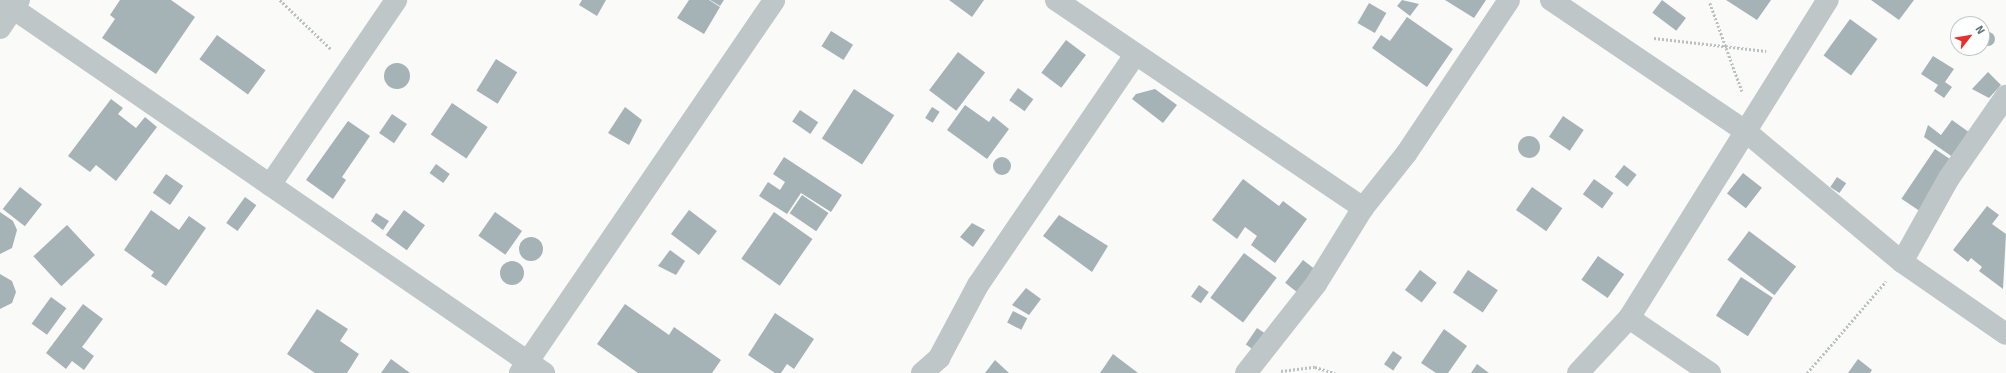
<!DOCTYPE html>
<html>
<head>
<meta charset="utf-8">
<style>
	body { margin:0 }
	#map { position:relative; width:2006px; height:373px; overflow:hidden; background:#fafaf8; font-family:Signika,sans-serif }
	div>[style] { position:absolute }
	.building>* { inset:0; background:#a5b3b6; transform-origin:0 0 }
	.round { border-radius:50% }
	.path>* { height:2.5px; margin-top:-1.25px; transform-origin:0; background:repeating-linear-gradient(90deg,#bbc0c2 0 2px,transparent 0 4px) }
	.minor>* { height:22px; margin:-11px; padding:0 11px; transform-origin:11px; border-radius:11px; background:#bec6c8 }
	span { translate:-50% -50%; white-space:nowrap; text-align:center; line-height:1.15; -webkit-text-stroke:4px #fff; paint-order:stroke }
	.north { position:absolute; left:1950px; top:16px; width:40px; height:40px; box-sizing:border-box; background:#fff; border:1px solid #bfc9cb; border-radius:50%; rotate:59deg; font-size:11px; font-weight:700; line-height:16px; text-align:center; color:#5f777d }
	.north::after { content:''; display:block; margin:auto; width:14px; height:18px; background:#e7302b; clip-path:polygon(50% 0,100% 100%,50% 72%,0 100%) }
</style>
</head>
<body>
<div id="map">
	<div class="building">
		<div style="clip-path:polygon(120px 0,171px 0,195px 17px,156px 74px,102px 38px,115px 19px,110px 15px)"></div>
		<div style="clip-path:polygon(582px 0,606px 0,597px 16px,579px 5px)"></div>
		<div style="clip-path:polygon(689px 0,709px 0,720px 7px,704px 34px,677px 18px)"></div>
		<div style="clip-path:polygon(710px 0,724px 0,720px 6px)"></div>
		<div style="clip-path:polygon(949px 0,984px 0,972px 17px)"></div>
		<div style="clip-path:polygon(1402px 0,1419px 4px,1410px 16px,1397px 6px)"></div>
		<div style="clip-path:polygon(1445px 0,1486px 0,1474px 18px)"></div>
		<div style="left:1662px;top:0;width:30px;height:16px;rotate:37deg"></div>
		<div style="clip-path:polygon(1726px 0,1771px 0,1757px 20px)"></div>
		<div style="clip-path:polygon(1871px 0,1914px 0,1899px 20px)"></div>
		<div style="left:1369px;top:3px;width:20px;height:23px;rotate:30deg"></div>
		<div style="clip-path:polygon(1407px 17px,1453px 49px,1427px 87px,1372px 48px,1381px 35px,1390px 41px)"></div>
		<div style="left:1850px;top:19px;width:34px;height:45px;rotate:36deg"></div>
		<div style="left:831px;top:31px;width:26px;height:18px;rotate:32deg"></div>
		<div class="round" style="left:1981px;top:32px;width:14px;height:14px"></div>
		<div style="left:217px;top:35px;width:60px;height:30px;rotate:36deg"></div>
		<div style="left:1066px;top:40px;width:25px;height:41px;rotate:37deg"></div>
		<div style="left:958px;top:52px;width:34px;height:48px;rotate:37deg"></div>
		<div style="clip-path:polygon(1933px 56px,1954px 69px,1945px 82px,1952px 87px,1944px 98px,1934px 91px,1938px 85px,1921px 74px)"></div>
		<div style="left:496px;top:59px;width:25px;height:37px;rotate:32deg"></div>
		<div class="round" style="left:384px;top:63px;width:26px;height:26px"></div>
		<div style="clip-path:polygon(1988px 72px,2001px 85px,1989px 98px,1972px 89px)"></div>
		<div style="left:1018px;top:88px;width:19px;height:15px;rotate:36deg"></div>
		<div style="left:854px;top:89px;width:48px;height:59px;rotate:33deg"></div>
		<div style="clip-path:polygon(1155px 89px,1177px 105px,1163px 123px,1132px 99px,1136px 94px)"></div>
		<div style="clip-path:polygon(111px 99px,123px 108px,118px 114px,136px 128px,145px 117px,157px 127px,116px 181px,96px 165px,90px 172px,68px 156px)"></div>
		<div style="left:452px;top:103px;width:43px;height:38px;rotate:34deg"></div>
		<div style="clip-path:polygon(965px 105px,989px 122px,993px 116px,1009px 129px,987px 159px,947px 130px)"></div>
		<div style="clip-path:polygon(625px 107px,642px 120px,629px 145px,608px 133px)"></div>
		<div style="left:932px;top:107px;width:9px;height:13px;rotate:32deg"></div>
		<div style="left:800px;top:110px;width:22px;height:14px;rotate:34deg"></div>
		<div style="left:392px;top:114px;width:18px;height:23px;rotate:34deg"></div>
		<div style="left:1563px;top:116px;width:25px;height:25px;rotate:34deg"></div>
		<div style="clip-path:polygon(1952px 120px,1970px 133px,1954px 158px,1924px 137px,1928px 125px,1941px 135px)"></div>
		<div style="clip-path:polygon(348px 121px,370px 136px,342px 177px,346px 180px,333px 199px,306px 180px)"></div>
		<div class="round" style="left:1518px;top:136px;width:22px;height:22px"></div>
		<div style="left:1935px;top:149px;width:23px;height:60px;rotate:34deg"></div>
		<div class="round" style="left:993px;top:157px;width:18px;height:18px"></div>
		<div style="clip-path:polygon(784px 157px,842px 195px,831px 212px,801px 193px,787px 214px,759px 196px,768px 182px,780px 190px,785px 182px,773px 174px)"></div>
		<div style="left:436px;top:164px;width:17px;height:11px;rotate:36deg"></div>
		<div style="left:1624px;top:165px;width:16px;height:15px;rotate:38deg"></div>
		<div style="left:1743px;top:173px;width:24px;height:26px;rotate:38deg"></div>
		<div style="left:166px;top:174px;width:21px;height:23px;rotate:35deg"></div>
		<div style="left:1837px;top:177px;width:11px;height:12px;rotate:34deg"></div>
		<div style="clip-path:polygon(1243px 179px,1279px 206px,1283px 201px,1307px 219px,1275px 263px,1251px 245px,1257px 236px,1245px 227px,1237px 239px,1212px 220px)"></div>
		<div style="left:1594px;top:179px;width:24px;height:19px;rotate:36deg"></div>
		<div style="left:20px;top:187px;width:28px;height:28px;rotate:38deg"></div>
		<div style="left:1532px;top:187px;width:37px;height:28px;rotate:35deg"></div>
		<div style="left:802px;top:195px;width:32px;height:22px;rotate:34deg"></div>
		<div style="left:245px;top:197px;width:14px;height:32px;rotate:36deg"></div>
		<div style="clip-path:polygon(1987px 206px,1999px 215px,1992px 224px,2006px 234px,2003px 289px,1979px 271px,1982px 267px,1971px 258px,1968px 262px,1953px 250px)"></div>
		<div style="clip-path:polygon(151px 210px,179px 230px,189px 216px,206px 228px,166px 286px,151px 276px,154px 272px,124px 250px)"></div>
		<div style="left:404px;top:210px;width:26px;height:31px;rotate:36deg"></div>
		<div style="left:689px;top:210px;width:35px;height:30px;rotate:37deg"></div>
		<div style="clip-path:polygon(0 212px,13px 221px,17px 230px,12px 248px,0 254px)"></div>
		<div style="left:495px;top:212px;width:33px;height:29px;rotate:35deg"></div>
		<div style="left:774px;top:212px;width:47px;height:57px;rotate:35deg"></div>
		<div style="clip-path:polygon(376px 213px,389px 221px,383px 230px,371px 221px)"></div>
		<div style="clip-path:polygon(1059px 215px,1108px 246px,1092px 272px,1043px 236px)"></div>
		<div style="clip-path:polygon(972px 223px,985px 230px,973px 247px,960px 237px)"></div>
		<div style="left:67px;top:225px;width:41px;height:46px;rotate:47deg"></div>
		<div style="left:1749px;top:231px;width:59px;height:36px;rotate:37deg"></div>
		<div class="round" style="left:519px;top:237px;width:24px;height:24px"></div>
		<div style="clip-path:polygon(670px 250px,685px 261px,676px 275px,658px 266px)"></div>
		<div style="left:1244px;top:253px;width:41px;height:56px;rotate:37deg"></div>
		<div style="left:1598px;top:256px;width:32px;height:29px;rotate:35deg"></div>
		<div style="left:1303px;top:260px;width:16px;height:29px;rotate:38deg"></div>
		<div class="round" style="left:500px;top:261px;width:24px;height:24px"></div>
		<div style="left:1420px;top:270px;width:21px;height:25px;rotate:37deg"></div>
		<div style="left:1468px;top:270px;width:36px;height:27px;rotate:34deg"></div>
		<div style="clip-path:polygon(0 274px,12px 281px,16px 292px,12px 303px,0 309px)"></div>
		<div style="left:1741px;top:277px;width:38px;height:46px;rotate:33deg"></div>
		<div style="left:1199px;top:285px;width:12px;height:14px;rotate:35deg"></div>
		<div style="clip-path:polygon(1026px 288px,1041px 299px,1029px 315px,1012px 305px)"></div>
		<div style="left:51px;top:297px;width:19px;height:33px;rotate:36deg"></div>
		<div style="clip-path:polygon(83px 304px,103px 319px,82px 347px,94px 356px,84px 370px,72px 361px,66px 369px,46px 353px)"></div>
		<div style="clip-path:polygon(625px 304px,669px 335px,674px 327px,721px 360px,712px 373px,638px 373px,597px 344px)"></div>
		<div style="clip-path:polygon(317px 309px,348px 329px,340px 341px,359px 354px,347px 373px,315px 373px,287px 354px)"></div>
		<div style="left:1013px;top:311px;width:16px;height:13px;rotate:27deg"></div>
		<div style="clip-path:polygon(775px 313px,814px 339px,794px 369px,787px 364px,781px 373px,775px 373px,748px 355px)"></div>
		<div style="left:1257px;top:328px;width:14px;height:20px;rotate:34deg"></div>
		<div style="clip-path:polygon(1444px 329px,1467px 346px,1448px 373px,1436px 373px,1421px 363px)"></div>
		<div style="left:1393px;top:351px;width:11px;height:16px;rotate:34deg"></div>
		<div style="clip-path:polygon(1113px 354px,1138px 373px,1100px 373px)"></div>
		<div style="clip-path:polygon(391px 359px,410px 373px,381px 373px)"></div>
		<div style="clip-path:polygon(1858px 359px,1872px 370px,1870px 373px,1848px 373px)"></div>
		<div style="clip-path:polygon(995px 360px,1009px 373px,985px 373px)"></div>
		<div style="clip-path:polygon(1477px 364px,1489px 373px,1471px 373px)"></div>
	</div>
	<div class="path">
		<div style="left:280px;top:0;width:71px;rotate:43.9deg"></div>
		<div style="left:1710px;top:3px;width:94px;rotate:70deg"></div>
		<div style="left:1654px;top:38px;width:113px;rotate:6.6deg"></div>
		<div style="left:1281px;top:371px;width:34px;rotate:-7deg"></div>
		<div style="left:1315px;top:367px;width:21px;rotate:17deg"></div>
		<div style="left:1807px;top:373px;width:121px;rotate:-49.3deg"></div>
	</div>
	<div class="minor">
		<div style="left:1px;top:0;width:659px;rotate:34.49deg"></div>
		<div style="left:1056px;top:0;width:371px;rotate:34.1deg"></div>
		<div style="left:1551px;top:0;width:233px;rotate:34deg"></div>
		<div style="left:1744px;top:130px;width:206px;rotate:39.9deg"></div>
		<div style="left:1902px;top:262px;width:126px;rotate:34.7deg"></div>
		<div style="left:0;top:28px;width:34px;rotate:-56deg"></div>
		<div style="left:270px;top:185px;width:224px;rotate:-55.7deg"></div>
		<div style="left:1902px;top:262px;width:96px;rotate:-60.8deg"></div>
		<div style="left:1949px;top:178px;width:100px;rotate:-55.2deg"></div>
		<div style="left:1629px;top:318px;width:98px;rotate:34.2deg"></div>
		<div style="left:520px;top:373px;width:451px;rotate:-55.7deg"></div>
		<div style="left:922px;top:373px;width:23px;rotate:-41deg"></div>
		<div style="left:939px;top:358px;width:83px;rotate:-61.9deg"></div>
		<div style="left:978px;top:285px;width:278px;rotate:-55.7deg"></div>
		<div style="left:1246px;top:373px;width:113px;rotate:-51.8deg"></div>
		<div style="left:1316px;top:284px;width:89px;rotate:-58.3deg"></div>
		<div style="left:1363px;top:208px;width:69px;rotate:-51.5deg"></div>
		<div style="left:1406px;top:154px;width:185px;rotate:-56.2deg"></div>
		<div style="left:1578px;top:373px;width:75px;rotate:-47.2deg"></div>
		<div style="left:1629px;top:318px;width:375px;rotate:-58deg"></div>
	</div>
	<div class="north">N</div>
</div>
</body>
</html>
